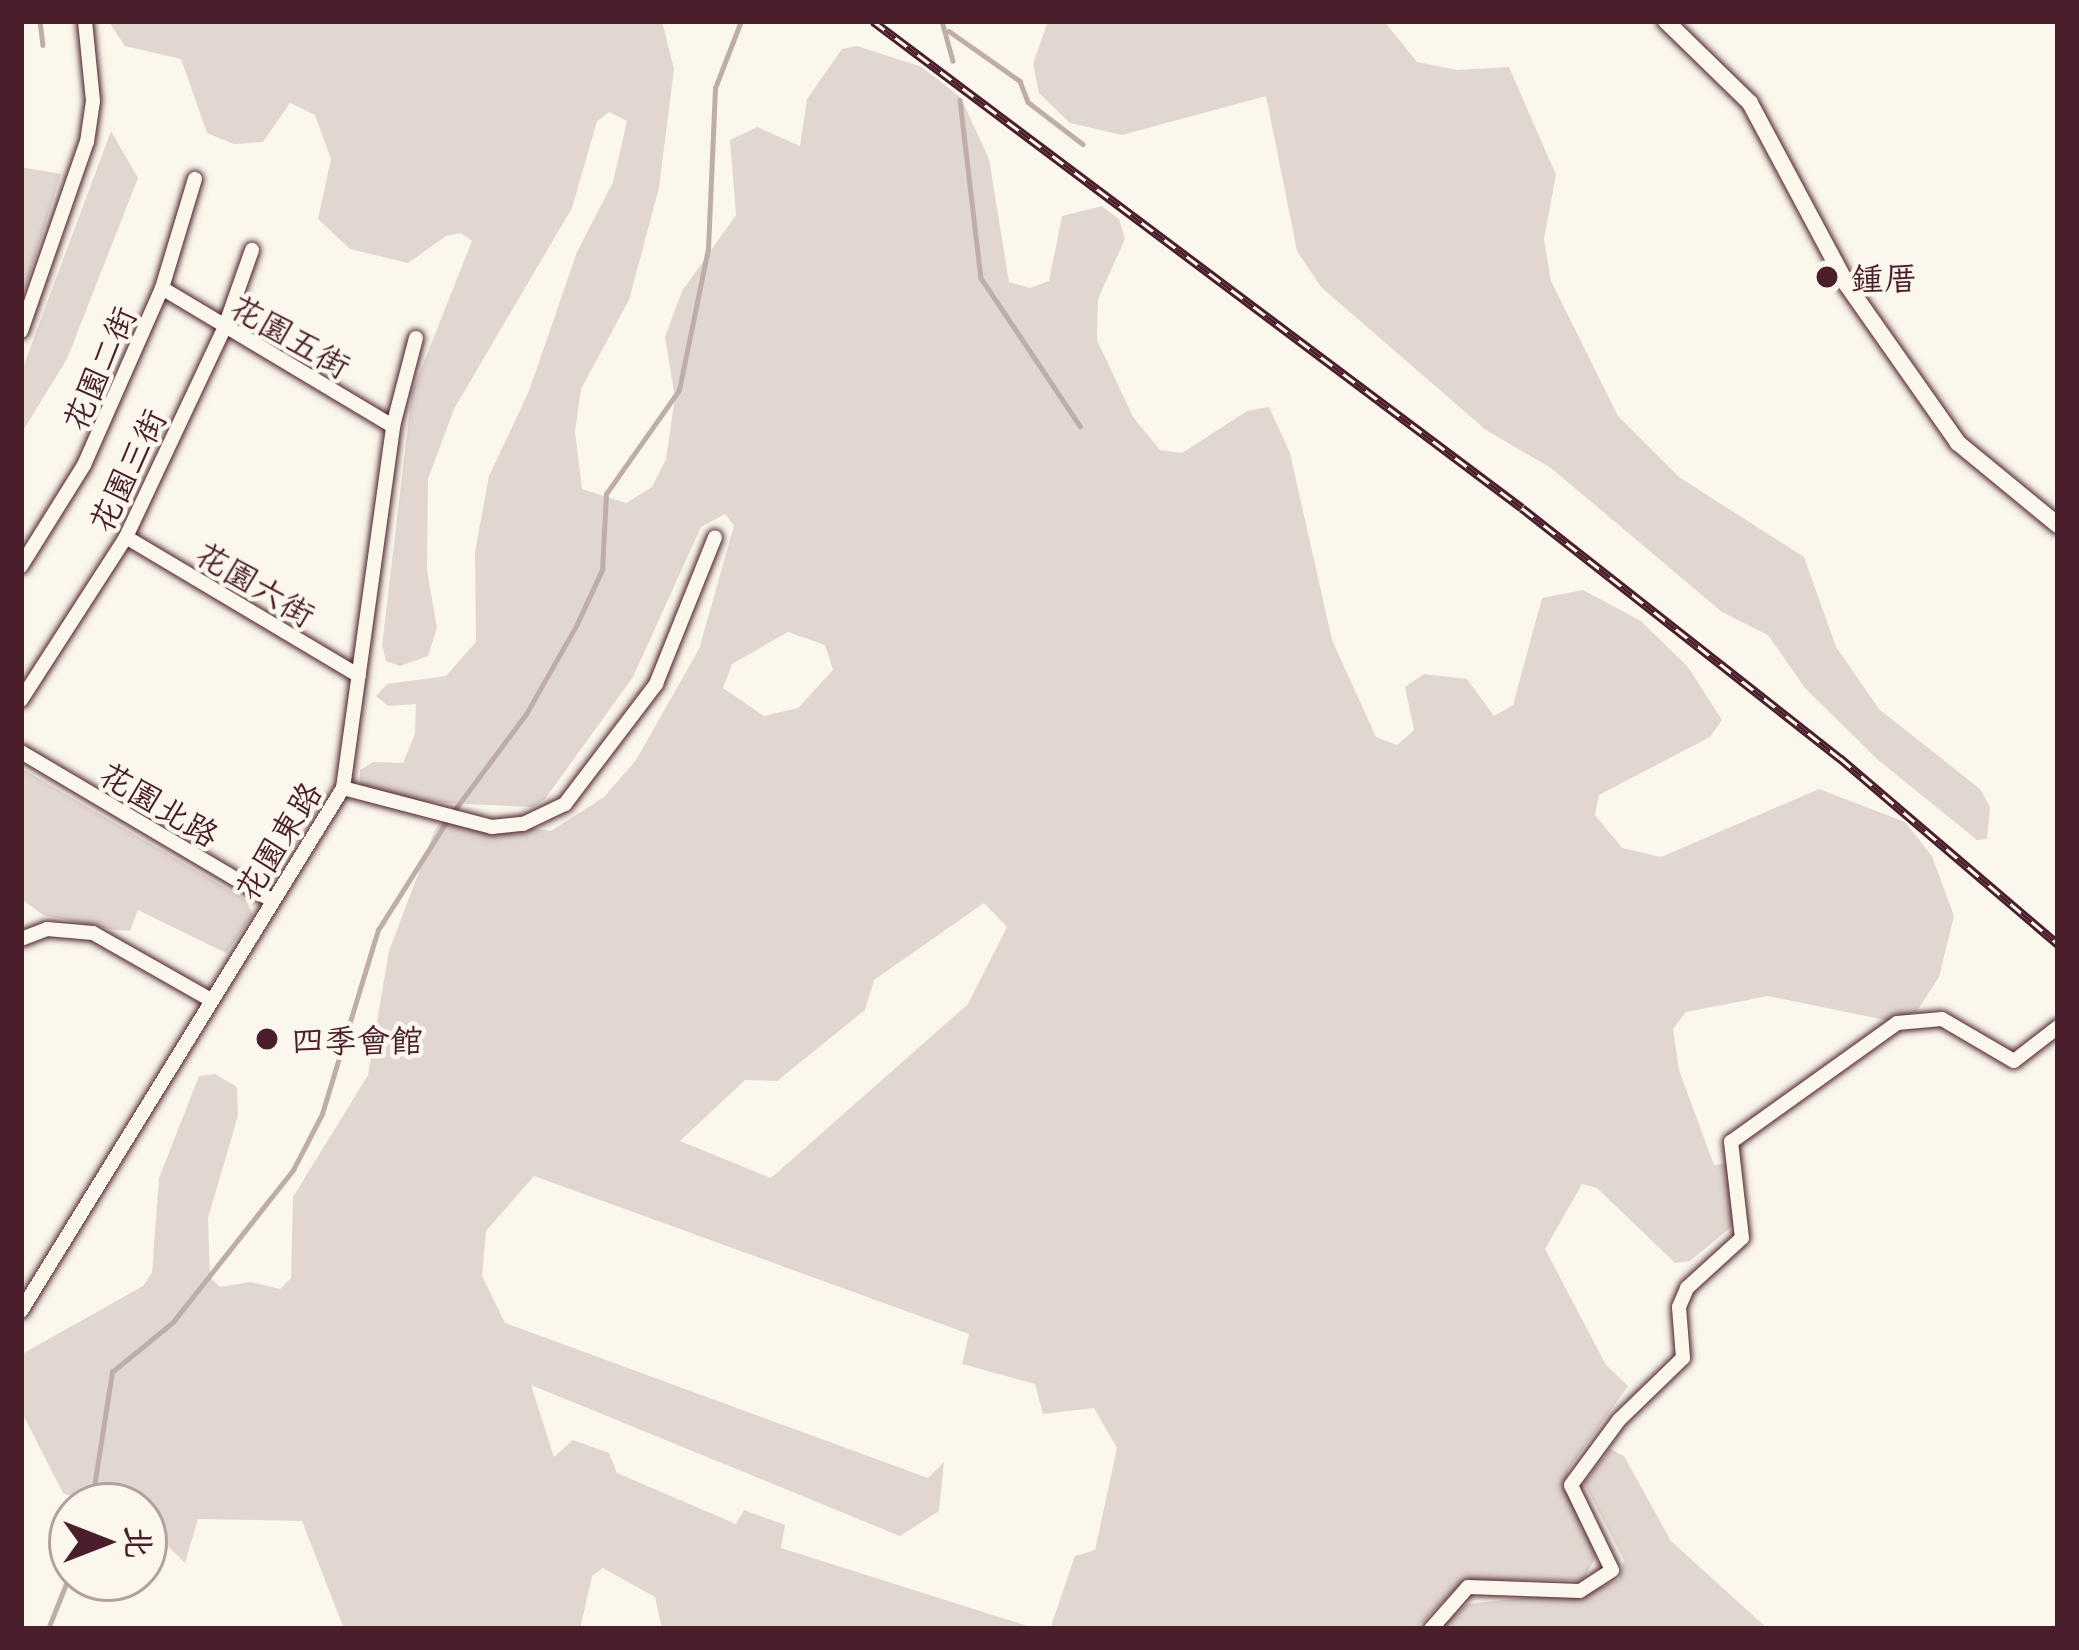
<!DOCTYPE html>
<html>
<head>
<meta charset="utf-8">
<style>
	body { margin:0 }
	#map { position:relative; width:2079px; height:1650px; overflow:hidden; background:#fbf7ec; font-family:"Playpen Sans","LXGW WenKai TC",sans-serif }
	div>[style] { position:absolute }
	.green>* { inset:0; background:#e2d7d0 }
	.stream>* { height:4.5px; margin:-2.25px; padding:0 2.25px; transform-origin:2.25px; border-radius:2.25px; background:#bfadaa }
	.roads { filter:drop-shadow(0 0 3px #4a1f2b) drop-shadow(0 0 3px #4a1f2b) }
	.minor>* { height:14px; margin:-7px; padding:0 7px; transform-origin:7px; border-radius:7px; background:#fbf7ec }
	.tertiary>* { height:16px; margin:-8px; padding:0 8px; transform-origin:8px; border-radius:8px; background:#fbf7ec }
	.rail>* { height:9px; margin-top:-4.5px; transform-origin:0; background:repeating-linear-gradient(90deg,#fbf7ec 0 14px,#4a1f2b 0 28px); box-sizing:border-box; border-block:3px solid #4a1f2b }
	.dots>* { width:33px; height:33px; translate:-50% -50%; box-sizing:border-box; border:6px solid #fbf7ec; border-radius:50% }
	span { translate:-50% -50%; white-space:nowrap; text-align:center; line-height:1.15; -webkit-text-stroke:9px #fbf7ec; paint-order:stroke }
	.poi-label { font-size:33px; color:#4a1f2b }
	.left { translate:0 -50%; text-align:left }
	.street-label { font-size:33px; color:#4a1f2b }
	.frame { position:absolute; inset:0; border:24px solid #4a1f2b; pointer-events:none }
	.north { position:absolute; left:48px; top:1482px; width:120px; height:120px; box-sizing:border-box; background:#fbf7ec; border:3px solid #b4a19f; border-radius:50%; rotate:90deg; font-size:33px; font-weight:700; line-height:48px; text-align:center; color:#4a1f2b }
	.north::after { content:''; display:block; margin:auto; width:42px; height:54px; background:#4a1f2b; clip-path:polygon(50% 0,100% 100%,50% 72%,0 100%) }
</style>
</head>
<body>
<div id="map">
	<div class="green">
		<div style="clip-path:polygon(evenodd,108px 21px,662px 21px,674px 69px,659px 188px,629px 300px,581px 389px,575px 432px,582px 489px,626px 503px,652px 487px,666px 459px,675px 398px,665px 337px,682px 291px,736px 215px,730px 140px,757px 127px,800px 146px,807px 99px,842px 49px,857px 46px,922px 67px,961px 98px,989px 159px,1009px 282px,1030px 288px,1049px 281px,1062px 216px,1102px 206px,1119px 219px,1125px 239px,1098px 299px,1097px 340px,1133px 417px,1160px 450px,1182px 453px,1247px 411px,1269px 407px,1290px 453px,1332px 640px,1376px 737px,1397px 745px,1414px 730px,1405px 687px,1424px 674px,1467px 679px,1494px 716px,1513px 705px,1542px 598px,1583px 590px,1641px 621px,1688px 667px,1722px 720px,1710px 737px,1599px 795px,1595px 815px,1622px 848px,1661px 857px,1819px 789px,1905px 822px,1932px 856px,1954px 916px,1939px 977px,1917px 1011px,1895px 1022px,1768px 996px,1686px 1012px,1673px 1029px,1679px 1070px,1714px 1165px,1729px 1163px,1736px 1223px,1690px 1261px,1675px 1263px,1597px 1188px,1582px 1184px,1545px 1249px,1606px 1365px,1628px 1386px,1568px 1470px,1566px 1487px,1597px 1555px,1583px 1580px,1465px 1580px,1415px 1629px,1050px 1629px,1075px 1556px,1095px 1550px,1117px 1448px,1094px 1408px,1043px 1414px,1035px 1384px,962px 1364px,969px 1334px,534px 1176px,486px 1231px,482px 1276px,505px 1323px,928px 1478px,944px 1462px,939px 1511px,900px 1536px,531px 1385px,554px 1457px,573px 1440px,609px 1453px,617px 1473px,736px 1524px,744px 1510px,785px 1525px,781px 1548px,1037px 1629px,662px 1629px,655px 1597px,603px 1568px,592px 1576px,580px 1629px,344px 1629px,302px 1521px,198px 1519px,185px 1563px,144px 1523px,144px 1506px,90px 1504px,63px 1493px,21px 1411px,22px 1354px,143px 1286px,152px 1273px,159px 1178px,199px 1076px,215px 1074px,237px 1087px,238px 1116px,208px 1218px,210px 1277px,220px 1287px,251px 1282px,280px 1289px,291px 1278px,293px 1197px,368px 1075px,389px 951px,434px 832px,443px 818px,458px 817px,551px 831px,604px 797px,636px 760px,699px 649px,734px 526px,725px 514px,701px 527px,633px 677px,545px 799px,533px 807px,444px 803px,374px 796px,360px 787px,360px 770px,373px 762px,403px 763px,415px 734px,416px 704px,388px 706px,376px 696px,387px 684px,446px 676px,476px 642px,475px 552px,489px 476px,529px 391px,577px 252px,613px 182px,627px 121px,609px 112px,597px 121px,572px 208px,454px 409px,428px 479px,427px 570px,437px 628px,428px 656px,400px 666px,386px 661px,382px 646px,412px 392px,472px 241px,461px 233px,446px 236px,408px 263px,350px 249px,318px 219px,331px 159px,315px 115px,290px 103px,263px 142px,234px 144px,207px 133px,181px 59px,125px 46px,108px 21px,788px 632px,825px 645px,833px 670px,798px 708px,764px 716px,723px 688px,732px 664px,788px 632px,108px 21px,984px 903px,1007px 927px,968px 1004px,771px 1178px,680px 1141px,745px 1080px,777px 1081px,865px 1010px,874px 980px,984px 903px)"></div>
		<div style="clip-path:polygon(1048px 21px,1384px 21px,1417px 62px,1457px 70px,1509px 67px,1556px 175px,1544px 239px,1551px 281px,1618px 416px,1679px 477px,1804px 557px,1836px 647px,1879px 709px,1980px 789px,1990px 807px,1987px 839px,1977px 840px,1877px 759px,1805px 688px,1768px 635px,1722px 612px,1551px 468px,1486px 430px,1321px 287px,1297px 251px,1266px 96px,1122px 135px,1070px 123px,1039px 93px,1033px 64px)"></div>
		<div style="clip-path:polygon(111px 131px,138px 178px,67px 359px,21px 434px,21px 373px)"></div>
		<div style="clip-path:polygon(21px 167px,61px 174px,21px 302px)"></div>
		<div style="clip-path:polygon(21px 768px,246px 900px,253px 915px,226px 953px,138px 910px,130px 931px,115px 930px,43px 915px,21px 899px)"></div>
		<div style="clip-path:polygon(1610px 1449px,1624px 1456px,1671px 1541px,1768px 1629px,1439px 1629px,1467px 1604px,1591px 1591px,1619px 1580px,1624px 1560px,1584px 1483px)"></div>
	</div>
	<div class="stream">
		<div style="left:40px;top:21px;width:24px;rotate:83deg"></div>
		<div style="left:942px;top:21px;width:41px;rotate:74.6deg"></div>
		<div style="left:949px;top:31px;width:87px;rotate:35.2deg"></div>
		<div style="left:1020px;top:81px;width:22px;rotate:69deg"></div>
		<div style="left:1028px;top:102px;width:69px;rotate:37.4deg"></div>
		<div style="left:960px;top:100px;width:179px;rotate:83.3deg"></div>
		<div style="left:981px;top:278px;width:178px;rotate:56.2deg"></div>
		<div style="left:453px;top:812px;width:122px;rotate:-53.3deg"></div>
		<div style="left:526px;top:714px;width:101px;rotate:-60.4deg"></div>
		<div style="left:576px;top:626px;width:62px;rotate:-65.1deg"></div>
		<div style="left:602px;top:570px;width:76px;rotate:-87deg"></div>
		<div style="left:606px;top:494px;width:127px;rotate:-54.9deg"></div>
		<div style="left:679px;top:390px;width:144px;rotate:-78.4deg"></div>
		<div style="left:708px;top:249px;width:161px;rotate:-87.5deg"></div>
		<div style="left:715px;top:88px;width:72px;rotate:-68.8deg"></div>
		<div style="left:91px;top:1506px;width:136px;rotate:-81.1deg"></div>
		<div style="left:112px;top:1372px;width:79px;rotate:-39.3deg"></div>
		<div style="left:173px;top:1322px;width:194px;rotate:-51.7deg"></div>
		<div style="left:293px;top:1170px;width:63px;rotate:-62.6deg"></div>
		<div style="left:322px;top:1114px;width:192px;rotate:-73.1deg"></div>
		<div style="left:378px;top:930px;width:129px;rotate:-57.7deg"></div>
		<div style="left:48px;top:1629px;width:65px;rotate:-68.2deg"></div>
	</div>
	<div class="roads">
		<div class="minor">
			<div style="left:162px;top:288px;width:269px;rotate:30.9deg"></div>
			<div style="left:21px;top:331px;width:200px;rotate:-70.8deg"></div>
			<div style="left:87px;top:142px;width:41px;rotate:-81.7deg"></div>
			<div style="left:93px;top:101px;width:80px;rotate:-95.7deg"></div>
			<div style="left:126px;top:537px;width:271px;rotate:30.8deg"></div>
			<div style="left:21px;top:566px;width:119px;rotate:-58deg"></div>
			<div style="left:84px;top:465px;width:193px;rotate:-66.2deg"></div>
			<div style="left:162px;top:288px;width:114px;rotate:-73.2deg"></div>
			<div style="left:21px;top:700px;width:194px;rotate:-57.2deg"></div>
			<div style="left:126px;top:537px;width:230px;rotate:-64.8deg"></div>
			<div style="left:224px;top:329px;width:84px;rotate:-70.5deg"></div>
			<div style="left:21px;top:752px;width:291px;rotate:30.6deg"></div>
			<div style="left:343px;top:788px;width:154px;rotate:14.7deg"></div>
			<div style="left:492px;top:827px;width:31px;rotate:-6deg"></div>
			<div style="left:523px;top:824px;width:47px;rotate:-25.5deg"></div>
			<div style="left:565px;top:804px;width:151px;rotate:-52.8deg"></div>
			<div style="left:656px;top:684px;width:158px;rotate:-68.1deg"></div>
			<div style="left:21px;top:939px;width:28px;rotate:-21deg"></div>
			<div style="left:47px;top:929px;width:46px;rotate:5deg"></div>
			<div style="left:93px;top:933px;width:136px;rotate:29.6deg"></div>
			<div style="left:21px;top:1311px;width:614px;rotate:-58.38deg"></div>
			<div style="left:343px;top:788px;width:365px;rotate:-82.1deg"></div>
			<div style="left:393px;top:426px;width:91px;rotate:-75.4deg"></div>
			<div style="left:1431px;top:1629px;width:56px;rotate:-48.6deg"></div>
			<div style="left:1468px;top:1587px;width:112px;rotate:2deg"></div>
			<div style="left:1580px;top:1591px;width:38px;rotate:-33deg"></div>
			<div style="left:1612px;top:1570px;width:94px;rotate:-115.8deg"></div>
			<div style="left:1571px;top:1485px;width:81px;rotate:-53.6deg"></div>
			<div style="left:1619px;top:1420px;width:89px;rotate:-44.1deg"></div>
			<div style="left:1683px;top:1358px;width:51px;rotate:-94.5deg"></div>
			<div style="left:1679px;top:1307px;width:21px;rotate:-67deg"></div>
			<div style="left:1687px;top:1288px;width:74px;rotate:-42.3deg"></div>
			<div style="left:1742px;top:1238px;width:97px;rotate:-96.5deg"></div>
			<div style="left:1731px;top:1142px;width:204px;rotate:-35.6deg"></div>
			<div style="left:1897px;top:1023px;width:45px;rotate:-5.1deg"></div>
			<div style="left:1942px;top:1019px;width:83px;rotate:30.3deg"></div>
			<div style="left:2014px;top:1061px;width:56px;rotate:-37.7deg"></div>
		</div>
		<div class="tertiary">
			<div style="left:1666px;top:21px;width:117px;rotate:44.3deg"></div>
			<div style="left:1750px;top:103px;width:206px;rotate:61.9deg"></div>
			<div style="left:1847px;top:285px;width:193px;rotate:54.9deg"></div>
			<div style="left:1958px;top:443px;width:129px;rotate:39.4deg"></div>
		</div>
	</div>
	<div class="rail">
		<div style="left:873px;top:21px;width:811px;rotate:36.88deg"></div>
		<div style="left:1522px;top:508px;width:405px;rotate:38.2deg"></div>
		<div style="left:1840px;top:758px;width:287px;rotate:40.5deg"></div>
	</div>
	<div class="dots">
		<div style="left:1827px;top:277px;background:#4a1f2b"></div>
		<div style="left:267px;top:1039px;background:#4a1f2b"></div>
	</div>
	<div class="poi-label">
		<span class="left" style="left:1851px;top:277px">鍾厝</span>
		<span class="left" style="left:291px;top:1039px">四季會館</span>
	</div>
	<div class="street-label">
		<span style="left:291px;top:335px;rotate:30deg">花園五街</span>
		<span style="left:98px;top:368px;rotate:-66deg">花園二街</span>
		<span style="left:126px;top:470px;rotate:-64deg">花園三街</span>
		<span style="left:256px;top:583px;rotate:31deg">花園六街</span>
		<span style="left:160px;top:803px;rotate:31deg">花園北路</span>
		<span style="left:277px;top:840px;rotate:-58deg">花園東路</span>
	</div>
	<div class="frame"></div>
	<div class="north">北</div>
</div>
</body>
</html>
